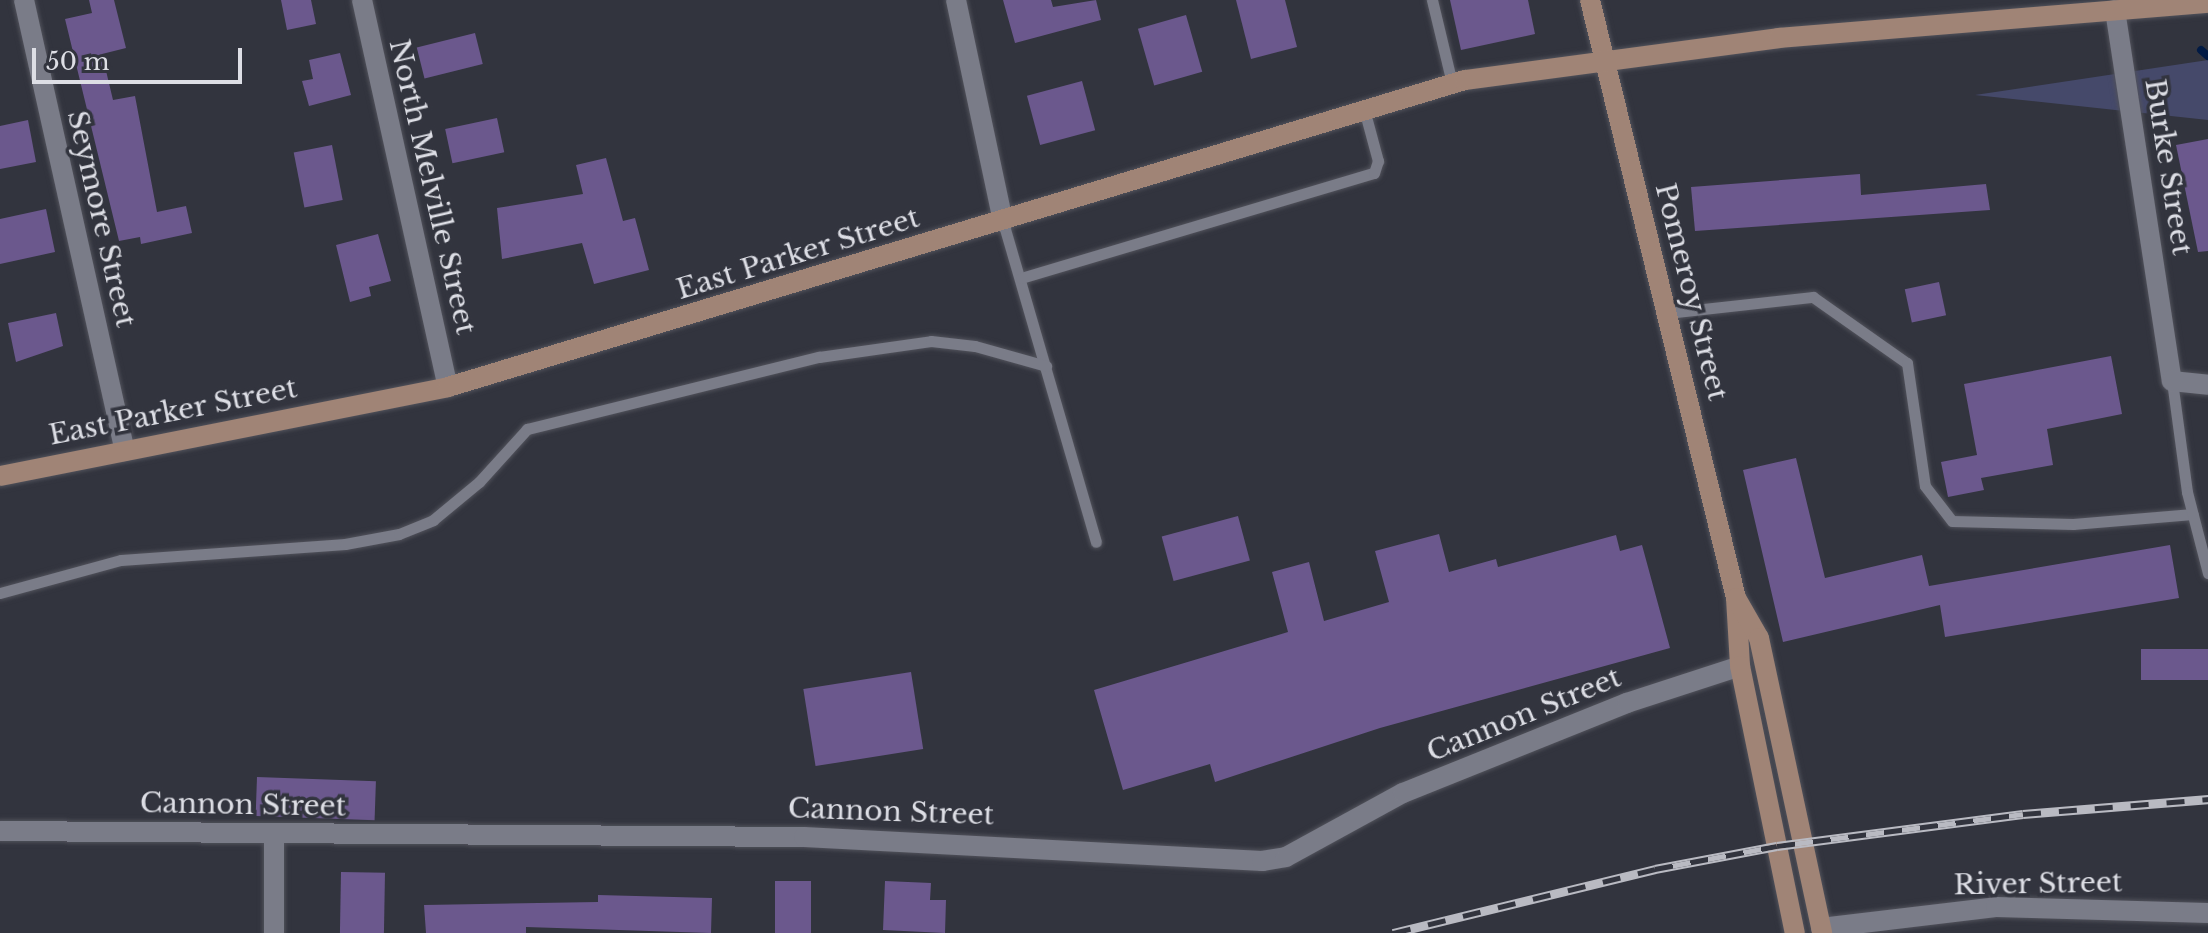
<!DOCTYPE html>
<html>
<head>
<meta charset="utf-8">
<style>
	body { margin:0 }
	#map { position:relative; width:2208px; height:933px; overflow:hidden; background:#32343e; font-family:"Libre Baskerville",serif }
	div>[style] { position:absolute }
	.green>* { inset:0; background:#45496a }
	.stream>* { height:8px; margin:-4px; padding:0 4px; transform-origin:4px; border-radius:4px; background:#011a44 }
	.building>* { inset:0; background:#6b588d; transform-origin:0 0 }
	.roads { filter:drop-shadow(0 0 2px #51525b) drop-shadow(0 0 2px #51525b) }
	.lane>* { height:11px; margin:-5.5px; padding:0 5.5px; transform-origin:5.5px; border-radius:5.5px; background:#7a7c88 }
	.street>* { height:20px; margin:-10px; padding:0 10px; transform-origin:10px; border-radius:10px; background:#7a7c88 }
	.secondary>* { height:20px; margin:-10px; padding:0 10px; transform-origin:10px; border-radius:10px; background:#a08476 }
	.rail>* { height:9px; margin-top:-4.5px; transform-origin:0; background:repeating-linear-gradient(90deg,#32343e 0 18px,#b9bac2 0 36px); box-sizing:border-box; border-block:2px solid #b9bac2 }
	span { translate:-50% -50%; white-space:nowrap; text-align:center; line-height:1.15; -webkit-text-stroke:7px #32343e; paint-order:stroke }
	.street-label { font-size:28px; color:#dddee5 }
	.scale { position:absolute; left:32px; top:48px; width:210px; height:36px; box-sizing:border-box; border:4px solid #dddee5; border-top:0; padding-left:10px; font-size:24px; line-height:28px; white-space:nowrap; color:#dddee5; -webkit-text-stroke:6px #32343e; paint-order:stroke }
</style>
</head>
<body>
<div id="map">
	<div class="green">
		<div style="clip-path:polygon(2208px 60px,2208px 120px,1975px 95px)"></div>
	</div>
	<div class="stream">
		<div style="left:2201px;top:50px;width:9px;rotate:41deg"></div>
	</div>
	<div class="building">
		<div style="clip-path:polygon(89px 0,114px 0,126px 48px,102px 54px,113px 100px,135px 96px,157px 212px,186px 206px,192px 233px,141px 244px,140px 237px,119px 241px,65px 19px,92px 13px)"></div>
		<div style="clip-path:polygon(281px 0,311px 0,316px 24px,287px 30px)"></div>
		<div style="clip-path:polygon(1003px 0,1051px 0,1053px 7px,1096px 0,1101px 20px,1015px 43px)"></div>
		<div style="clip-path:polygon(1236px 0,1285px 0,1297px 47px,1251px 59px)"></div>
		<div style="clip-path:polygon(1450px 0,1528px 0,1535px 34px,1461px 50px)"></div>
		<div style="left:1186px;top:15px;width:59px;height:50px;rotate:74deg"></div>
		<div style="left:475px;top:33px;width:32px;height:60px;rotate:76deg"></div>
		<div style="clip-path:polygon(340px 53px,351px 95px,309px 106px,302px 81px,313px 79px,309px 60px)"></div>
		<div style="left:1082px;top:81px;width:51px;height:57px;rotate:75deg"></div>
		<div style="left:497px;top:118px;width:35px;height:53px;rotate:78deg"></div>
		<div style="clip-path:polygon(28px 120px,36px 162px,0 169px,0 126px)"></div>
		<div style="clip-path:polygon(2208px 139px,2208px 251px,2198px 252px,2176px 145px)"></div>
		<div style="left:332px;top:145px;width:56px;height:39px;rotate:79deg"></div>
		<div style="clip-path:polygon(606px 158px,623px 221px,635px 218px,649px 270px,594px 284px,582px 243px,502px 259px,497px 208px,583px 194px,576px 165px)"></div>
		<div style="clip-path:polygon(1860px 174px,1861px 195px,1986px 184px,1990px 210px,1695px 231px,1691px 187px)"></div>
		<div style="clip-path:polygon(46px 209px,55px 252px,0 264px,0 219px)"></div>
		<div style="clip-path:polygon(378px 234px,391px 281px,369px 287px,371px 296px,350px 302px,336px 245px)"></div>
		<div style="left:1939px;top:282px;width:34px;height:35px;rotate:78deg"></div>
		<div style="clip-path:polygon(56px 313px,63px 346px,16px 362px,8px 323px)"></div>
		<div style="clip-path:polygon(2111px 356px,2122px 414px,2047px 429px,2053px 465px,1981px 478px,1984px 490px,1948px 497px,1941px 462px,1977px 455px,1964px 384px)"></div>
		<div style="clip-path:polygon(1796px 458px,1825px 578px,1922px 555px,1929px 586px,2170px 545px,2179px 598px,1945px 637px,1940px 605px,1783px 642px,1743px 470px)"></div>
		<div style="left:1238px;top:516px;width:46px;height:79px;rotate:75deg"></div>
		<div style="clip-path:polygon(1439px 534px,1449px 572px,1496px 559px,1498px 567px,1616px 535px,1620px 551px,1642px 545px,1670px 648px,1380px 728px,1215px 782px,1210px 764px,1123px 790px,1094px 690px,1288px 632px,1272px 572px,1309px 562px,1324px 621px,1389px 602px,1375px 551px)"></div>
		<div style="left:2208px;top:649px;width:31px;height:67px;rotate:90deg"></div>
		<div style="left:911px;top:672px;width:78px;height:109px;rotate:81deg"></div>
		<div style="left:257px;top:777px;width:119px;height:39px;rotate:2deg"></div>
		<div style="left:341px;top:872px;width:44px;height:61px;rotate:1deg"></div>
		<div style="left:775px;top:881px;width:36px;height:52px"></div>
		<div style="clip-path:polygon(885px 881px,931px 883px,930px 900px,946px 900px,945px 933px,883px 930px)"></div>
		<div style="clip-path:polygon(598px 895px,712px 898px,711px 933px,526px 927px,526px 933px,426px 933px,424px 905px,598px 902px)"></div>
	</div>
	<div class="roads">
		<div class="lane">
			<div style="left:1432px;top:0;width:85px;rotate:76.5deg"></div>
			<div style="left:1003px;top:222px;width:333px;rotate:73.8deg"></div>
			<div style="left:1021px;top:278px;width:368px;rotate:-16.6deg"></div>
			<div style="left:1374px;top:173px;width:13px;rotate:-72deg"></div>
			<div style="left:1378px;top:161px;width:54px;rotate:-105.1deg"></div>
			<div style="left:1667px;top:313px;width:147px;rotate:-6.3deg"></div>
			<div style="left:1813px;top:297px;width:115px;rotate:35.1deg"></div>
			<div style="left:1907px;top:363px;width:124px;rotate:81.7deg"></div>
			<div style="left:1925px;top:486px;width:44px;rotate:52.4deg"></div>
			<div style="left:1952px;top:521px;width:121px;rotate:1.4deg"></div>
			<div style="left:2073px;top:524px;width:120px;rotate:-4.8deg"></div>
			<div style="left:2172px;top:381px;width:112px;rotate:82.3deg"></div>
			<div style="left:2187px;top:492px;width:84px;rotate:75.5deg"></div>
			<div style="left:0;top:593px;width:125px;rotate:-15.3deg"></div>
			<div style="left:121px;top:560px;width:225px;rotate:-4.1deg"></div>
			<div style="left:345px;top:544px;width:55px;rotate:-10.5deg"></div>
			<div style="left:399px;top:534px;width:37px;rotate:-22deg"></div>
			<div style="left:433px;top:520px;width:60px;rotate:-39.6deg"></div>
			<div style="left:479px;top:482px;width:72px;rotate:-47.8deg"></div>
			<div style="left:527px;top:429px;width:301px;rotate:-13.9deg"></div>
			<div style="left:819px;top:357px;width:113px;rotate:-8.1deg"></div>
			<div style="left:931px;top:341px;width:44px;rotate:6.5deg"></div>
			<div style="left:975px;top:346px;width:74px;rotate:15.7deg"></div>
		</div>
		<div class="street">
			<div style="left:24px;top:0;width:462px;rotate:77.4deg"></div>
			<div style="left:362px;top:0;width:396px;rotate:77.5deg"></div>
			<div style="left:956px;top:0;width:227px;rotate:78deg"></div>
			<div style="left:2115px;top:10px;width:375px;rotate:81.3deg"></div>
			<div style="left:2172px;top:381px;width:36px;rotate:6deg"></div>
			<div style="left:0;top:831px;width:804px;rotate:0.43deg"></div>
			<div style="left:804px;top:837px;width:459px;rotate:3deg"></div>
			<div style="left:1262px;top:861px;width:24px;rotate:-9deg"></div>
			<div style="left:1286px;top:857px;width:133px;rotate:-28.7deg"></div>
			<div style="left:1403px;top:793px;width:241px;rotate:-21.9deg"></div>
			<div style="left:1627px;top:703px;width:119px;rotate:-18.1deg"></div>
			<div style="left:1821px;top:928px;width:176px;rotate:-6.8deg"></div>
			<div style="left:1996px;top:907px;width:212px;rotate:1.6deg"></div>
			<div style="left:274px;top:933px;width:100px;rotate:-90deg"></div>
		</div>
		<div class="secondary">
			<div style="left:1590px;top:0;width:616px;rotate:76.28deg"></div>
			<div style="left:1736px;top:598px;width:68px;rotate:86.6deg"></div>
			<div style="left:1740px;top:666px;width:273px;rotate:78.4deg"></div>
			<div style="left:0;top:476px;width:457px;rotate:-11.2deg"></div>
			<div style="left:448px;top:387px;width:1062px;rotate:-16.8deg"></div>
			<div style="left:1465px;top:80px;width:317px;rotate:-7.6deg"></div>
			<div style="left:1779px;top:38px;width:430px;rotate:-4.7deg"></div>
			<div style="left:1736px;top:598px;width:46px;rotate:60.1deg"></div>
			<div style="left:1759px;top:638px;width:302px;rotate:77.9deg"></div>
		</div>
	</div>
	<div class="rail">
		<div style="left:1393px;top:933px;width:270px;rotate:-13.7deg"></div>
		<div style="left:1655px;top:869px;width:124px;rotate:-10.7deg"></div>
		<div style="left:1777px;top:846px;width:248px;rotate:-7.4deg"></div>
		<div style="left:2023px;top:814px;width:186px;rotate:-4.6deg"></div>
	</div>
	<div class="street-label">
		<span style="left:2168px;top:167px;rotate:81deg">Burke Street</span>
		<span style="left:432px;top:187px;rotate:77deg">North Melville Street</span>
		<span style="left:101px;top:219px;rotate:77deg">Seymore Street</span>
		<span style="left:798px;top:254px;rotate:-17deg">East Parker Street</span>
		<span style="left:1691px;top:292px;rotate:76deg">Pomeroy Street</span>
		<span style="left:173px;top:412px;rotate:-11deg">East Parker Street</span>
		<span style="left:1524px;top:715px;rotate:-22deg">Cannon Street</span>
		<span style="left:243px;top:805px;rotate:1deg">Cannon Street</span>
		<span style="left:891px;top:812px;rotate:2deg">Cannon Street</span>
		<span style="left:2038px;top:884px;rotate:-1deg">River Street</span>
	</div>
	<div class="scale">50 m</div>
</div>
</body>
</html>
